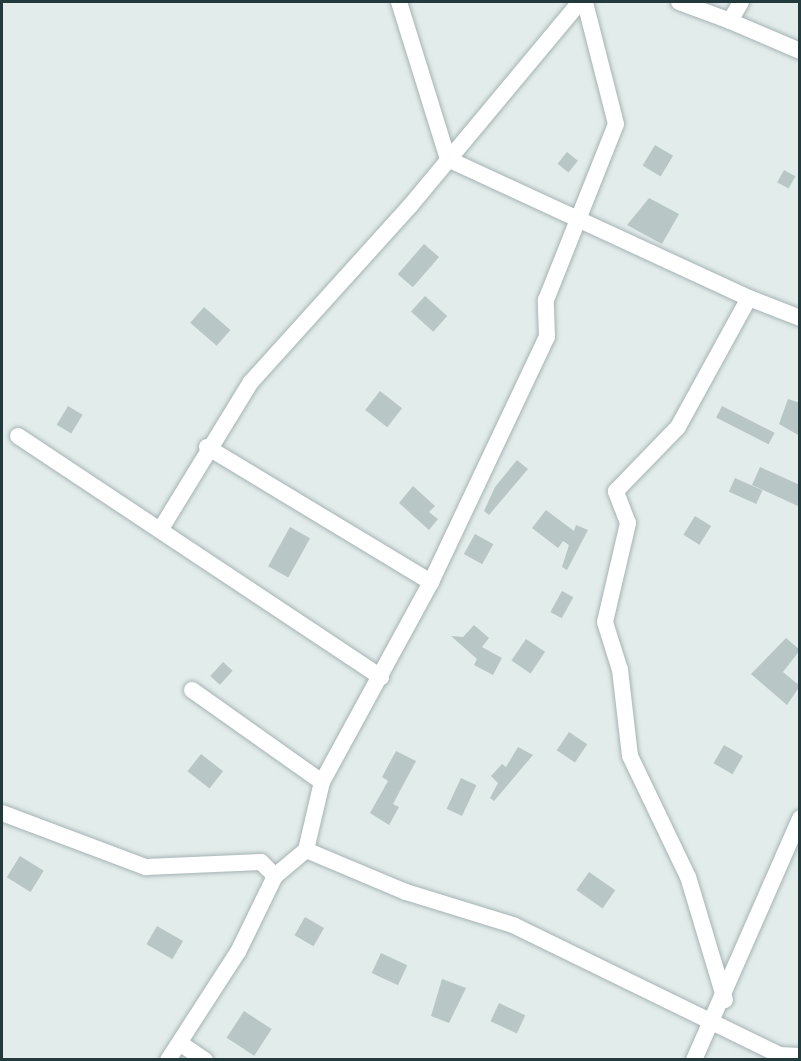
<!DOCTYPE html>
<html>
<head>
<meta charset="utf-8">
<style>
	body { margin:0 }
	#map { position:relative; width:801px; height:1061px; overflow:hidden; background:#e2eceb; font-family:Arial,sans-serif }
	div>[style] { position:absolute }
	.building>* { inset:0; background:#b8c6c5; transform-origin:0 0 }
	.roads { filter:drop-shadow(0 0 2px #a5b3b3) drop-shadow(0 0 2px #a5b3b3) }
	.minor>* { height:16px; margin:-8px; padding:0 8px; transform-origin:8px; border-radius:8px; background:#fff }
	span { translate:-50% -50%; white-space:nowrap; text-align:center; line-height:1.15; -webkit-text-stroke:4.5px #f3f8f7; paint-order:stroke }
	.frame { position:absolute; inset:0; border:3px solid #233a3c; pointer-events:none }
</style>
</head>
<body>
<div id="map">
	<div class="building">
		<div style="left:655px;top:145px;width:21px;height:24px;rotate:31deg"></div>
		<div style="left:567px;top:152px;width:14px;height:15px;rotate:39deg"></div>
		<div style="left:784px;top:170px;width:13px;height:14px;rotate:29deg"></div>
		<div style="clip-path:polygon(649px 198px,679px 214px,662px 244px,627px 225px)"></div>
		<div style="left:424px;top:244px;width:20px;height:40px;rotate:41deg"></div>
		<div style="left:425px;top:296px;width:30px;height:21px;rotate:42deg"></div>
		<div style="left:204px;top:307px;width:35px;height:21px;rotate:41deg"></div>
		<div style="left:380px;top:391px;width:28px;height:24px;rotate:38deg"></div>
		<div style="clip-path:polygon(788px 399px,800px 403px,800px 436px,779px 424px)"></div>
		<div style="left:68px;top:406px;width:17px;height:22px;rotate:31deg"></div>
		<div style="left:722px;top:406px;width:59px;height:13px;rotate:27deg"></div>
		<div style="clip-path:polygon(517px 460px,528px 469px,489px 515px,484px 511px,495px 487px)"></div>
		<div style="clip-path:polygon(760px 467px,800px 485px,800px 507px,752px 485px)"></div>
		<div style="left:735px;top:478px;width:30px;height:15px;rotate:24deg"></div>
		<div style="clip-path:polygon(413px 486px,435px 506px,429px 512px,438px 519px,429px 530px,399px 503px)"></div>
		<div style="clip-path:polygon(546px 510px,574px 531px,576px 525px,588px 530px,567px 570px,562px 567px,569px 545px,563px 541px,558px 548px,532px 528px)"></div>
		<div style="left:695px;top:516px;width:19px;height:22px;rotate:32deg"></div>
		<div style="left:290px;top:527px;width:23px;height:45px;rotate:29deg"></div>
		<div style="left:475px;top:534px;width:21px;height:23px;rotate:29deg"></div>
		<div style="left:562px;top:591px;width:13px;height:24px;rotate:29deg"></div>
		<div style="clip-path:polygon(474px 625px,489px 638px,482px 647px,502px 658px,493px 675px,474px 665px,477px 659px,451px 636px,463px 637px)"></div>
		<div style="clip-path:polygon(786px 638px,800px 650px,783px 672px,800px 686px,787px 705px,751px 674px)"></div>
		<div style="left:526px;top:639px;width:23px;height:26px;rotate:34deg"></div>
		<div style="left:223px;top:662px;width:13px;height:19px;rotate:42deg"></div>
		<div style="left:569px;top:732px;width:22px;height:22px;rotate:34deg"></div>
		<div style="left:724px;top:745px;width:22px;height:21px;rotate:30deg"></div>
		<div style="clip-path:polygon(518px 747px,533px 755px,494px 801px,490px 798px,498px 783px,491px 776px,502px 764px,506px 767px)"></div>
		<div style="clip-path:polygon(396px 751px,416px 761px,393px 804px,399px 807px,389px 825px,370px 813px,388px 781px,382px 777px)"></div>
		<div style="left:201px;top:754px;width:28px;height:22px;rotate:38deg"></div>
		<div style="left:461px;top:778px;width:17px;height:34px;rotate:25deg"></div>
		<div style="left:20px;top:856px;width:28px;height:25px;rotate:32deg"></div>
		<div style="left:589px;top:872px;width:32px;height:22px;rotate:35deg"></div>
		<div style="left:305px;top:917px;width:22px;height:21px;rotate:30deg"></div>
		<div style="left:157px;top:926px;width:30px;height:21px;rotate:30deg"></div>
		<div style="left:381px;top:953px;width:29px;height:22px;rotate:25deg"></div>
		<div style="clip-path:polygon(442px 979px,466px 988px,449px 1023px,431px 1016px)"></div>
		<div style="left:499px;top:1003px;width:29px;height:20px;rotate:25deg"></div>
		<div style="left:244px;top:1011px;width:33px;height:32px;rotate:33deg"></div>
	</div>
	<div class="roads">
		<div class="minor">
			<div style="left:399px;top:2px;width:164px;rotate:72.7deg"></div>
			<div style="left:448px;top:159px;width:332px;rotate:24.8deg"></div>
			<div style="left:679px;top:2px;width:54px;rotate:20.4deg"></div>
			<div style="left:741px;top:2px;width:22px;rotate:120deg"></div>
			<div style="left:730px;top:21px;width:76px;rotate:23.2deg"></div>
			<div style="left:18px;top:436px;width:436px;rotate:33.6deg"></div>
			<div style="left:207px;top:447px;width:262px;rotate:31.1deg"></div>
			<div style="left:162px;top:527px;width:170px;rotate:-58.5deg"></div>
			<div style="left:251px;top:382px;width:237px;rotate:-47.9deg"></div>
			<div style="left:410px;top:206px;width:266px;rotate:-50.2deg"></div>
			<div style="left:192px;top:690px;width:159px;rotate:35.3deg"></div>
			<div style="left:2px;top:813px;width:154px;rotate:20.6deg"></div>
			<div style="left:146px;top:867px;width:115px;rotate:-2.5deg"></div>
			<div style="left:261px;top:862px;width:20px;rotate:45deg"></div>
			<div style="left:306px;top:850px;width:108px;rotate:22.8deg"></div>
			<div style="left:406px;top:892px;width:112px;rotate:17.1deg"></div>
			<div style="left:513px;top:925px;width:296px;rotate:26deg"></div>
			<div style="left:779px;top:1055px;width:21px;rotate:3deg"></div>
			<div style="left:725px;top:1000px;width:128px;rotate:-106.7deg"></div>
			<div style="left:688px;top:877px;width:134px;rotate:-115.6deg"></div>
			<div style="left:630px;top:756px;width:87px;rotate:-96.6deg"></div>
			<div style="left:620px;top:670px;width:50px;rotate:-107.4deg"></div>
			<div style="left:605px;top:622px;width:102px;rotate:-76.9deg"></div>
			<div style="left:628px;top:523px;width:34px;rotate:-111deg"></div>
			<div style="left:616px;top:491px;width:89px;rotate:-45.9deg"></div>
			<div style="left:678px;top:427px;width:147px;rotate:-61.2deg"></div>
			<div style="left:749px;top:298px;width:55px;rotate:21.4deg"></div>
			<div style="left:181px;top:1044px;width:29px;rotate:34deg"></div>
			<div style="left:168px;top:1060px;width:129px;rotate:-57.1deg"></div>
			<div style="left:238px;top:952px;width:85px;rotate:-64deg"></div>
			<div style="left:275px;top:876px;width:40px;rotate:-40deg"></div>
			<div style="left:306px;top:850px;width:70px;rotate:-76.8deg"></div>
			<div style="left:322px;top:782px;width:228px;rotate:-61.4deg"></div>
			<div style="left:431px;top:582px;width:271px;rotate:-64.7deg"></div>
			<div style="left:547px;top:337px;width:37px;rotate:-92deg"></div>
			<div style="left:546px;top:300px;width:189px;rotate:-68.3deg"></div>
			<div style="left:616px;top:124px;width:126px;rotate:-104.3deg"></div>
			<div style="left:694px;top:1060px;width:264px;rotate:-66.3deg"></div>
		</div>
	</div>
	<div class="frame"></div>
</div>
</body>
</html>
